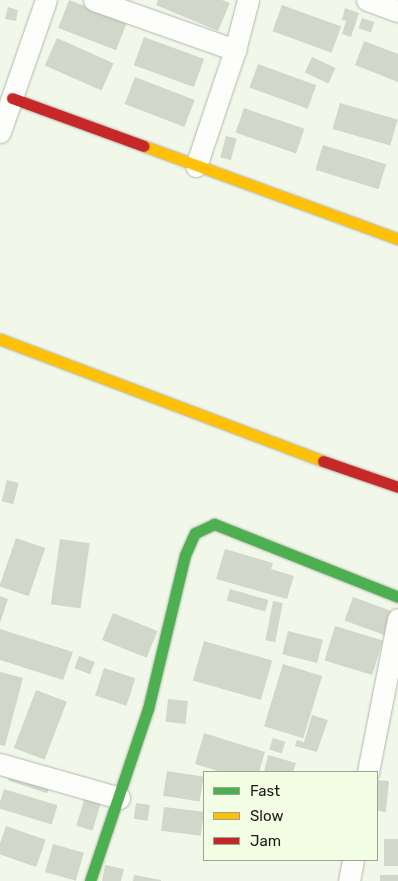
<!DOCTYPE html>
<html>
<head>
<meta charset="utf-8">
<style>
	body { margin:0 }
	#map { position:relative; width:398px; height:881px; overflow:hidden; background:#f1f8ea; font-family:Rubik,sans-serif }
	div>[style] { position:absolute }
	.building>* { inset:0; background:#d1d8ca; transform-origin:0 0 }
	.roads { filter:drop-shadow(0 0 1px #b1b7ab) drop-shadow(0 0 1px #b1b7ab) }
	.street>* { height:21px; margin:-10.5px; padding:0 10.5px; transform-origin:10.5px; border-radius:10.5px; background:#fdfefc }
	.fast>* { height:11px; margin:-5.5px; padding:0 5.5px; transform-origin:5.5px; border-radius:5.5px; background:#4caf50 }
	.slow>* { height:11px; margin:-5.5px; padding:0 5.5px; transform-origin:5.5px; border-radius:5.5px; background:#ffc107 }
	.jam>* { height:11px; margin:-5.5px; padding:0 5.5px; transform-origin:5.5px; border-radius:5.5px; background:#c62828 }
	span { translate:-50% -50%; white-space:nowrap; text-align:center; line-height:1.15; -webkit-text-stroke:5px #f1fee4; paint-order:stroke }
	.legend { position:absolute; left:203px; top:771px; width:175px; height:90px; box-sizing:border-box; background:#f1fee4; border:1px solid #9aa491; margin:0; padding:6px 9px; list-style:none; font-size:15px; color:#181c14 }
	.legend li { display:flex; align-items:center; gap:10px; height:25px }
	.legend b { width:25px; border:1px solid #9aa491 }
</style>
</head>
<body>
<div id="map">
	<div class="building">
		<div style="left:69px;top:0;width:62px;height:30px;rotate:21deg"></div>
		<div style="clip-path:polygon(158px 0,222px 0,230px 3px,218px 31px,156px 5px)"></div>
		<div style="left:282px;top:5px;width:63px;height:28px;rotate:20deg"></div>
		<div style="clip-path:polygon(8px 7px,18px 10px,16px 21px,5px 19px)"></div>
		<div style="clip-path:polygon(345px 8px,359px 13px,351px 37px,342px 34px,346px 21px,342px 20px)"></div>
		<div style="left:362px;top:18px;width:13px;height:11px;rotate:18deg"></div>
		<div style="left:144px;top:37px;width:64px;height:30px;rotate:20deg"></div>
		<div style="left:57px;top:38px;width:62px;height:30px;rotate:24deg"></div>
		<div style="clip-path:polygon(364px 41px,398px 54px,398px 82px,355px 65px)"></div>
		<div style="left:312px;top:57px;width:26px;height:17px;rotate:25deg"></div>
		<div style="left:258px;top:64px;width:62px;height:25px;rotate:20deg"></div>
		<div style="left:135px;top:77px;width:64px;height:29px;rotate:21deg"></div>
		<div style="left:340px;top:103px;width:60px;height:27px;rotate:16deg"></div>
		<div style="left:244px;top:108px;width:64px;height:26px;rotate:19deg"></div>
		<div style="left:226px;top:136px;width:11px;height:22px;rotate:15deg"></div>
		<div style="left:323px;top:145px;width:66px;height:26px;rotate:17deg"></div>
		<div style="left:7px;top:480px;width:12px;height:22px;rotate:14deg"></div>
		<div style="left:16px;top:538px;width:31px;height:51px;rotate:19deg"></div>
		<div style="left:60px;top:539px;width:30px;height:66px;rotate:8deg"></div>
		<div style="clip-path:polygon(225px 549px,273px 563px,271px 569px,294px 576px,287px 599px,216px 579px)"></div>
		<div style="left:230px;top:589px;width:40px;height:12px;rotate:16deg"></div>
		<div style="clip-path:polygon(0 596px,8px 599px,0 623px)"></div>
		<div style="left:353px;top:597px;width:46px;height:25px;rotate:20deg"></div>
		<div style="left:273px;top:601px;width:10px;height:40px;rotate:11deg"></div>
		<div style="left:113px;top:613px;width:48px;height:29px;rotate:22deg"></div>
		<div style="left:335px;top:626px;width:50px;height:36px;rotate:17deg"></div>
		<div style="clip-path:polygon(0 629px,73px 652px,63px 680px,0 660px)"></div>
		<div style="left:288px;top:631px;width:36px;height:24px;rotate:14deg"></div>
		<div style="left:204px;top:641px;width:71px;height:41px;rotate:16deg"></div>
		<div style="left:79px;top:656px;width:17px;height:13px;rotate:21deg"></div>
		<div style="left:283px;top:664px;width:41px;height:65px;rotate:17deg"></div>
		<div style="left:104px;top:668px;width:33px;height:29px;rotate:18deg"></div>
		<div style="clip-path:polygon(0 672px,23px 678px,5px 746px,0 745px)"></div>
		<div style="left:36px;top:690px;width:33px;height:62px;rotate:21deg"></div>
		<div style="left:168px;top:699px;width:20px;height:23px;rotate:6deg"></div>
		<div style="clip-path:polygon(312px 715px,328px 720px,317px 752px,295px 746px,297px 740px,304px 742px)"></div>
		<div style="clip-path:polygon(204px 733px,265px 752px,259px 772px,221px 772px,195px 764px)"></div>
		<div style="left:273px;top:738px;width:13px;height:12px;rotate:18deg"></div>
		<div style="clip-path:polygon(268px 755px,296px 763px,293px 772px,264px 772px)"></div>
		<div style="left:167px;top:771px;width:37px;height:25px;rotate:9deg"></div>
		<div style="left:11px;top:772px;width:41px;height:9px;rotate:18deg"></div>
		<div style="clip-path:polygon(377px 780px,389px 781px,386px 812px,377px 811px)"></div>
		<div style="left:4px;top:789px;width:56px;height:20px;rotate:17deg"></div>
		<div style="left:85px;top:797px;width:17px;height:30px;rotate:17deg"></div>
		<div style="left:136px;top:803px;width:14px;height:16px;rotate:8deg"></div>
		<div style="left:164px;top:807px;width:40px;height:24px;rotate:7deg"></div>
		<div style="left:6px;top:826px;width:42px;height:29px;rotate:19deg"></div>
		<div style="left:384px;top:839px;width:14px;height:27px"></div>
		<div style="left:53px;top:844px;width:32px;height:29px;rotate:16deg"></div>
		<div style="clip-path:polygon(105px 865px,124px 869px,121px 881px,102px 881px)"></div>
		<div style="clip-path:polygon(134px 875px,161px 880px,161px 881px,133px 881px)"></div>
		<div style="left:380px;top:875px;width:18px;height:6px"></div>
	</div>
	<div class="roads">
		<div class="street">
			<div style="left:94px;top:0;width:150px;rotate:19.5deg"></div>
			<div style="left:367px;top:0;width:33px;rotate:20deg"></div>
			<div style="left:0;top:132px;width:140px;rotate:-70.8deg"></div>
			<div style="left:196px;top:166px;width:122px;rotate:-71.4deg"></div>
			<div style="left:235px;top:50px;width:52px;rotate:-75.4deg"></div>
			<div style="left:0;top:764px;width:124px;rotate:15.9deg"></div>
			<div style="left:368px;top:772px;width:156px;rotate:-78.9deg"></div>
			<div style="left:349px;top:881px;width:21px;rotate:-79deg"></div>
		</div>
		<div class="fast">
			<div style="left:90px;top:881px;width:182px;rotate:-71.4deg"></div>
			<div style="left:148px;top:709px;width:158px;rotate:-76.5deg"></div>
			<div style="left:185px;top:555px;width:24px;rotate:-66deg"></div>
			<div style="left:195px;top:533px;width:21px;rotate:-25deg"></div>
			<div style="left:214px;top:524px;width:198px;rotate:21.6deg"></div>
		</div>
		<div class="slow">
			<div style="left:144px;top:146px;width:270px;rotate:20.1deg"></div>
			<div style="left:0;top:339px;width:345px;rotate:20.7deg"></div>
		</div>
		<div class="jam">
			<div style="left:12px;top:98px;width:140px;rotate:20deg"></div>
			<div style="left:323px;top:461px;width:79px;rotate:19.1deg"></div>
		</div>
	</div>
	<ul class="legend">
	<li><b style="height:6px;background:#4caf50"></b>Fast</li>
	<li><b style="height:6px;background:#ffc107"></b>Slow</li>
	<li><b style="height:6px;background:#c62828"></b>Jam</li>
	</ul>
</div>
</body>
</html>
